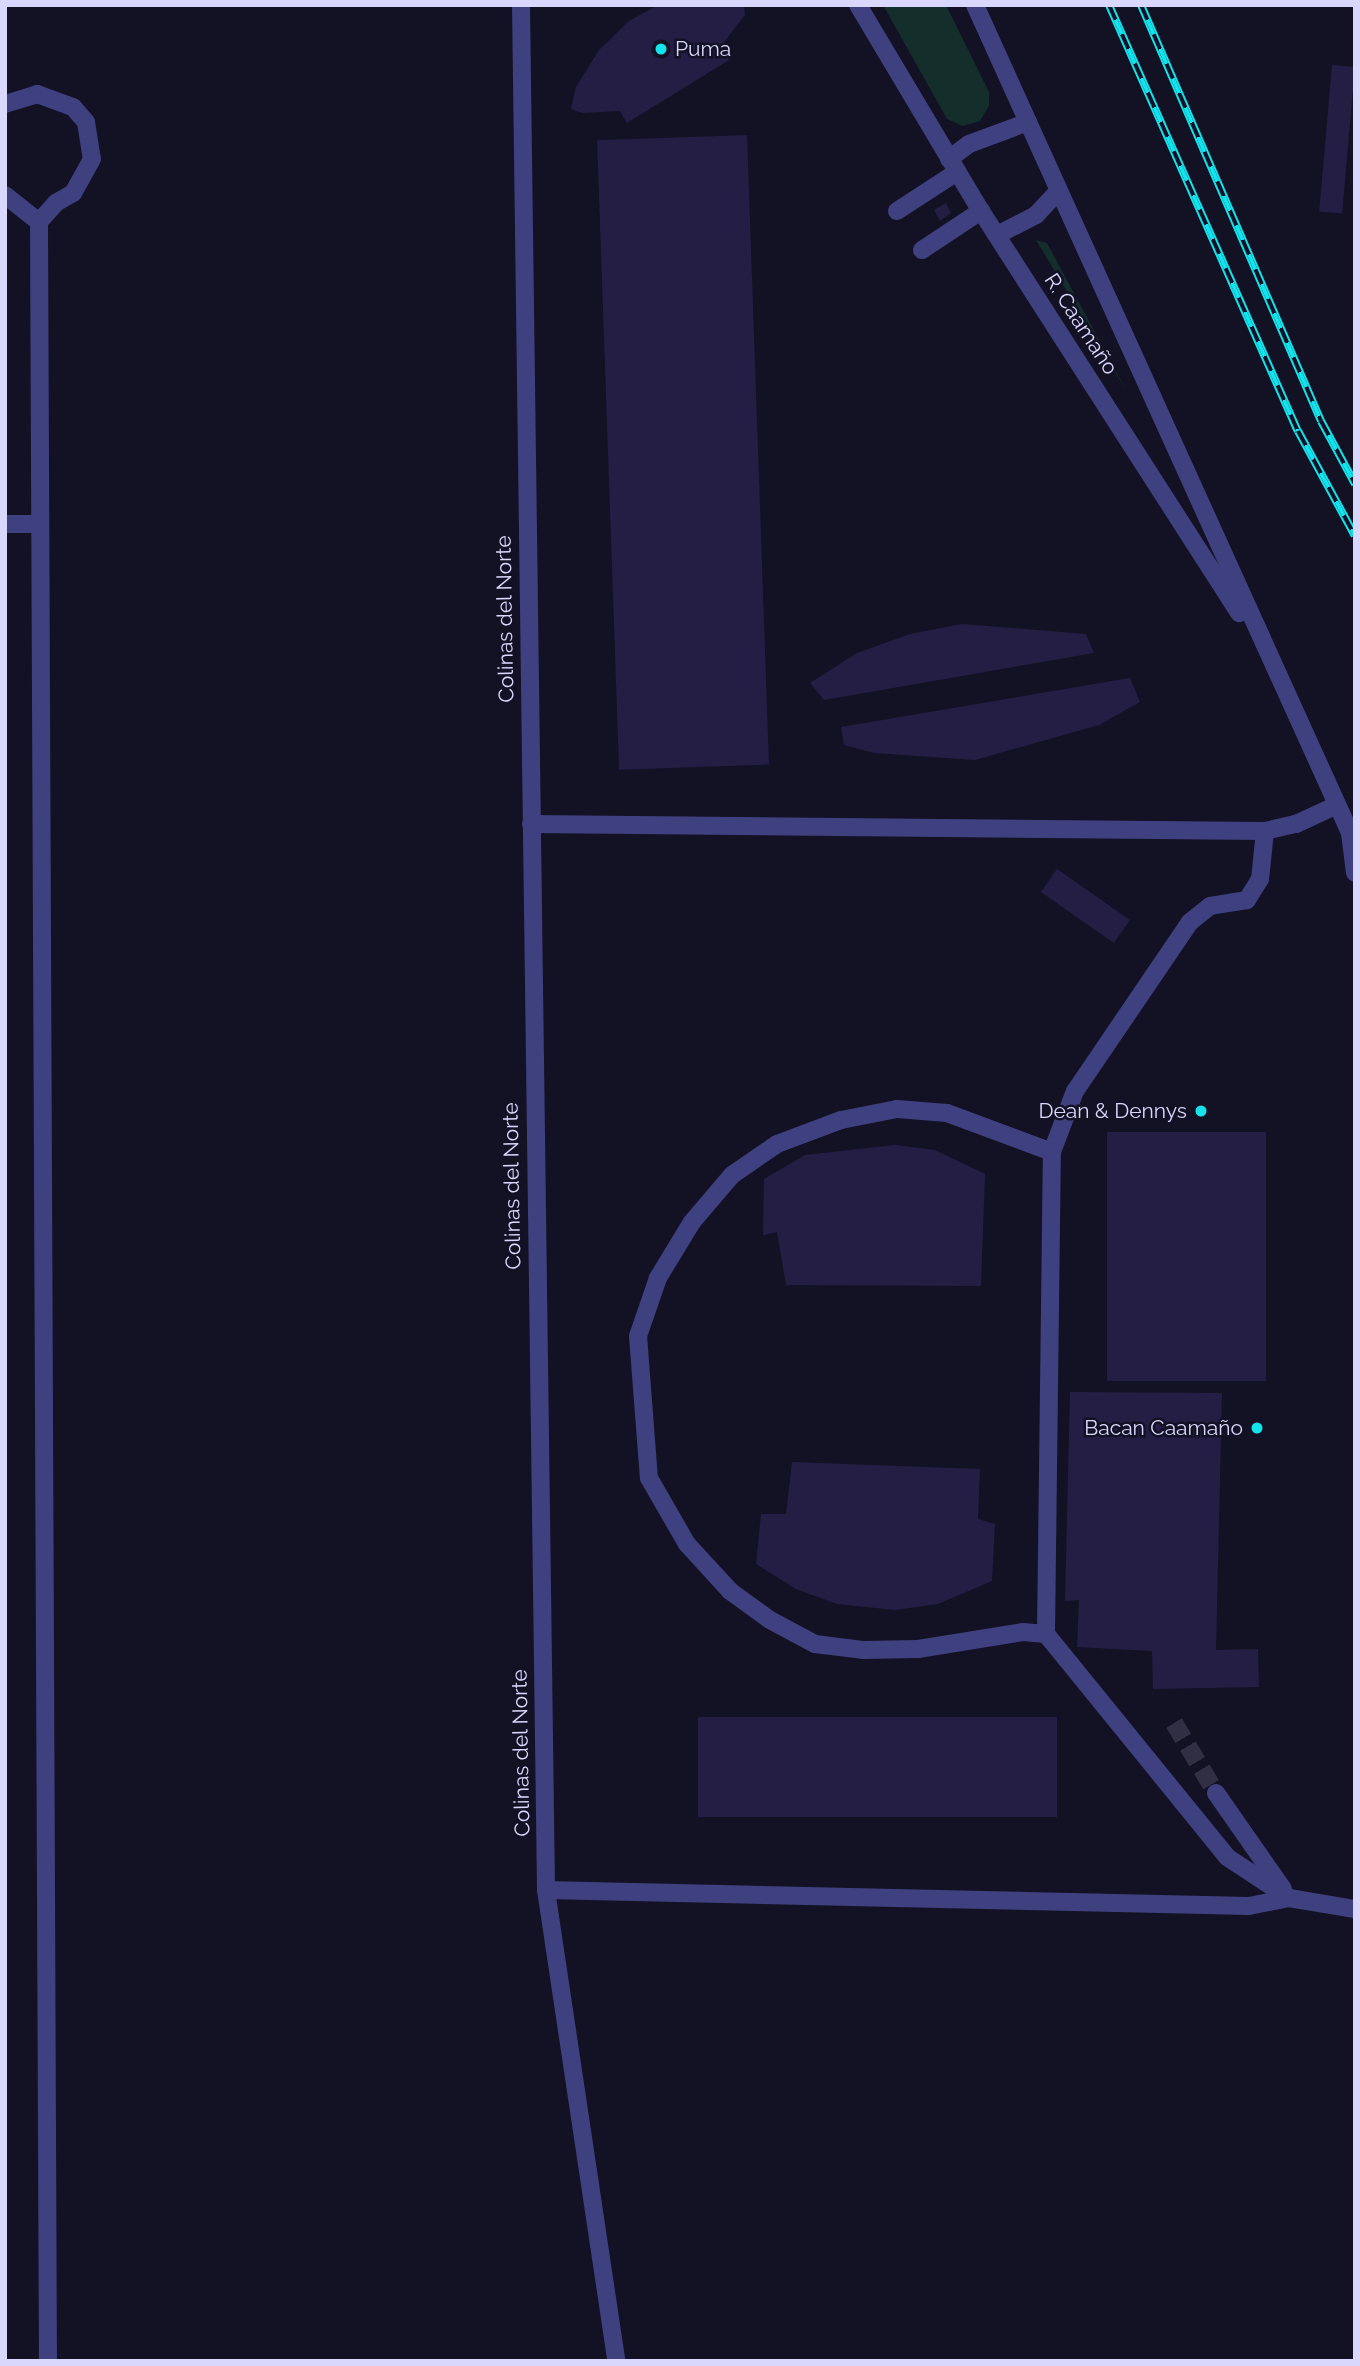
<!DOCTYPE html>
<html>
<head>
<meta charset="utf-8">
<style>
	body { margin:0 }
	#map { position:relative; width:1360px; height:2366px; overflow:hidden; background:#131124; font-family:Raleway,sans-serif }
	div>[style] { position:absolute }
	.green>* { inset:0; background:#142e2b }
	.building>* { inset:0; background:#241e44; transform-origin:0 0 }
	.minor-tunnel>* { height:18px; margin-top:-9px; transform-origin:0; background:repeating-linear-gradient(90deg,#312f44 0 18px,transparent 0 27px) }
	.minor>* { height:18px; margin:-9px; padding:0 9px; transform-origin:9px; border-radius:9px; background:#3f407f }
	.rail>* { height:8px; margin-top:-4px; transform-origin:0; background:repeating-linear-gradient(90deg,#131124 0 16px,#12e3ec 0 32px); box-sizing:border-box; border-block:2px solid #12e3ec }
	.dots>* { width:19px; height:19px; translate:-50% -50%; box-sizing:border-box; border:4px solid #131124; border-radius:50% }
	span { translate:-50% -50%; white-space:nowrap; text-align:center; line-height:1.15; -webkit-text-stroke:5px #131124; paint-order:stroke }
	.poi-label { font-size:21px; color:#d9d7fc }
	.left { translate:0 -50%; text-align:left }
	.right { translate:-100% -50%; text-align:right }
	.street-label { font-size:21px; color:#d9d7fc }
	.frame { position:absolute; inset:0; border:7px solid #d9d7fc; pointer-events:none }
</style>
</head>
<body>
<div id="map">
	<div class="green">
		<div style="clip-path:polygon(883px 5px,946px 5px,989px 92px,989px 106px,980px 121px,963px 126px,947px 119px)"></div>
		<div style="clip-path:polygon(1036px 240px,1047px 243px,1127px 392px)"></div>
	</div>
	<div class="building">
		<div style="clip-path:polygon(658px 5px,744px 5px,745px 15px,721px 46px,729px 60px,627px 123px,620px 111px,582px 113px,571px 109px,576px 87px,599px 50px,629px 21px)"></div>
		<div style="left:1332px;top:65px;width:23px;height:147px;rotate:5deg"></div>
		<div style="left:747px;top:135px;width:630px;height:150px;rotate:88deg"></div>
		<div style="clip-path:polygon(946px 203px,951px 213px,940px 221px,934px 210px)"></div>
		<div style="clip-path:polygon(962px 624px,1086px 634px,1094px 653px,824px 700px,810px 683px,857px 653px,910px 634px)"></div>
		<div style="clip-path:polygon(1130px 678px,1140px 702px,1099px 725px,975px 760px,874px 753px,844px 745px,841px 727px)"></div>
		<div style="left:1057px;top:869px;width:89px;height:28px;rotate:35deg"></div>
		<div style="left:1107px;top:1132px;width:159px;height:249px"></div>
		<div style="clip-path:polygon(895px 1145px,935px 1150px,985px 1174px,981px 1286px,786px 1285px,777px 1232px,763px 1235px,764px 1179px,805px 1155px)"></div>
		<div style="clip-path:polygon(1070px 1392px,1222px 1393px,1216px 1650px,1258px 1649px,1259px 1687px,1153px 1689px,1152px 1651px,1077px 1647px,1079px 1600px,1065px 1601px)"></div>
		<div style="clip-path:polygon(792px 1462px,980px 1469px,978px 1519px,995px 1524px,992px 1581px,938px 1604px,895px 1610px,837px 1604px,796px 1589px,756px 1564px,761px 1514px,786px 1514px)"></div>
		<div style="left:698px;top:1717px;width:359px;height:100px"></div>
	</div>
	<div class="minor-tunnel">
		<div style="left:1174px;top:1723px;width:82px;rotate:59deg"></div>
	</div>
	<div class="minor">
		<div style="left:521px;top:5px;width:1885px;rotate:89.24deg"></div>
		<div style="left:546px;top:1890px;width:476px;rotate:81.5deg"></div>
		<div style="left:858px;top:5px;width:240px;rotate:59.2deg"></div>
		<div style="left:981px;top:211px;width:478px;rotate:57.3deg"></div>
		<div style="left:975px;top:5px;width:909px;rotate:65.63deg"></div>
		<div style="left:1350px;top:833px;width:40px;rotate:82.9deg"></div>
		<div style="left:5px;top:104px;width:34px;rotate:-17deg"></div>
		<div style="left:37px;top:94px;width:38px;rotate:20deg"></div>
		<div style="left:73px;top:107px;width:20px;rotate:49deg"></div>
		<div style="left:86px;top:122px;width:37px;rotate:81deg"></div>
		<div style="left:92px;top:159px;width:39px;rotate:119deg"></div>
		<div style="left:73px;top:193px;width:20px;rotate:150deg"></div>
		<div style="left:56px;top:203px;width:25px;rotate:132deg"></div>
		<div style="left:39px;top:222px;width:43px;rotate:-141.5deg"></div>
		<div style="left:949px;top:159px;width:25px;rotate:-37deg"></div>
		<div style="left:969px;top:144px;width:63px;rotate:-20.4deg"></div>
		<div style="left:897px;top:211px;width:72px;rotate:-33deg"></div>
		<div style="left:39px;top:222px;width:2139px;rotate:89.76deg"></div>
		<div style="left:997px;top:235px;width:44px;rotate:-27.1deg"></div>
		<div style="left:1036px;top:215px;width:33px;rotate:-47deg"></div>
		<div style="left:922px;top:250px;width:71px;rotate:-33.5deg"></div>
		<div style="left:5px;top:524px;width:33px"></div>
		<div style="left:531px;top:824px;width:734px;rotate:0.55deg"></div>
		<div style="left:1265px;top:831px;width:32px;rotate:-13deg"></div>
		<div style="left:1296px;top:824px;width:45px;rotate:-24.9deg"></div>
		<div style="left:1265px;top:831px;width:48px;rotate:95.9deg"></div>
		<div style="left:1260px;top:879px;width:25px;rotate:122deg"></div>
		<div style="left:1247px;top:900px;width:37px;rotate:171deg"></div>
		<div style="left:1210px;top:906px;width:26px;rotate:141deg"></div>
		<div style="left:1190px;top:922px;width:204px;rotate:124.2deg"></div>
		<div style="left:1075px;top:1091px;width:65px;rotate:110.7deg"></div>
		<div style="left:1052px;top:1152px;width:112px;rotate:-159.6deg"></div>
		<div style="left:947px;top:1113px;width:50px;rotate:-175.4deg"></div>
		<div style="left:897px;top:1109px;width:57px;rotate:168.9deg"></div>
		<div style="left:841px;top:1120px;width:68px;rotate:159.4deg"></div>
		<div style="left:777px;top:1144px;width:55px;rotate:145.4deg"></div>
		<div style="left:732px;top:1175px;width:62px;rotate:130.4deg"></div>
		<div style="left:692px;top:1222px;width:66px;rotate:121.3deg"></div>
		<div style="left:658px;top:1278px;width:61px;rotate:109deg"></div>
		<div style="left:638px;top:1336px;width:142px;rotate:85.6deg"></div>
		<div style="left:649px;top:1478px;width:76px;rotate:60.1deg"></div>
		<div style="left:687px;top:1544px;width:64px;rotate:47.5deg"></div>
		<div style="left:730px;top:1591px;width:49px;rotate:35.9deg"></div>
		<div style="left:770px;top:1620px;width:51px;rotate:28.1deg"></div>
		<div style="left:815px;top:1644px;width:48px;rotate:7.1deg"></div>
		<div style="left:863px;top:1650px;width:55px;rotate:-1deg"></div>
		<div style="left:918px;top:1649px;width:106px;rotate:-9.2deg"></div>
		<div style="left:1023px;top:1632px;width:23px;rotate:5deg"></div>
		<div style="left:1046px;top:1634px;width:287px;rotate:50.9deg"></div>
		<div style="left:1227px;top:1857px;width:74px;rotate:33.5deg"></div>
		<div style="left:1046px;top:1634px;width:482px;rotate:-89.3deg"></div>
		<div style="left:1216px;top:1793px;width:117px;rotate:55.1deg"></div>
		<div style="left:546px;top:1890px;width:703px;rotate:1.3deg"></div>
		<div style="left:1249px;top:1906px;width:41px;rotate:-11.3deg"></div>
		<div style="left:1289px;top:1898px;width:67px;rotate:9.5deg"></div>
	</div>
	<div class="rail">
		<div style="left:1109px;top:5px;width:466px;rotate:66.1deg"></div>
		<div style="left:1298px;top:431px;width:119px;rotate:61.5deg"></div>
		<div style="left:1141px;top:5px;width:453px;rotate:66.6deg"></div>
		<div style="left:1321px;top:421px;width:72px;rotate:61.6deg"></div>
	</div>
	<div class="dots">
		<div style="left:661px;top:49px;background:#12e3ec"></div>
		<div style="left:1201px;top:1111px;background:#12e3ec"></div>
		<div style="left:1257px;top:1428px;background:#12e3ec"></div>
	</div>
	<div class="poi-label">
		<span class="left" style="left:675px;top:49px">Puma</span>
		<span class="right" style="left:1187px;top:1111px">Dean &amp; Dennys</span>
		<span class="right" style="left:1243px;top:1428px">Bacan Caamaño</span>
	</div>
	<div class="street-label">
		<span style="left:1081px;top:324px;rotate:57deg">R. Caamaño</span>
		<span style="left:505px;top:619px;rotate:-91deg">Colinas del Norte</span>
		<span style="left:512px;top:1186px;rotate:-91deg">Colinas del Norte</span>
		<span style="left:521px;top:1753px;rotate:-91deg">Colinas del Norte</span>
	</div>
	<div class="frame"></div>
</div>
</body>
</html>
